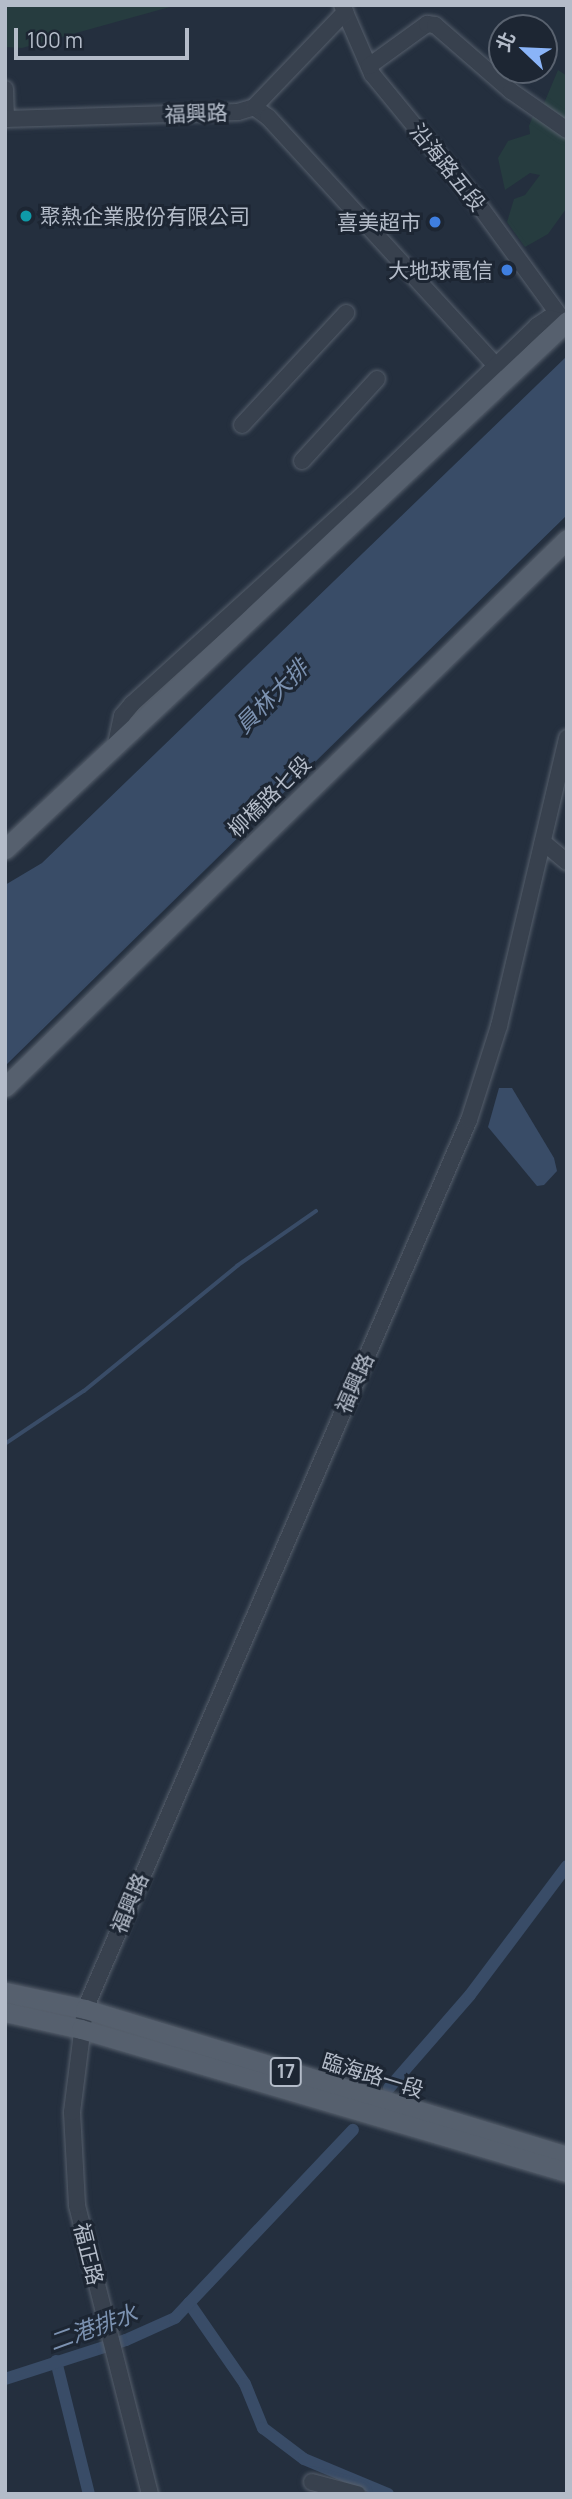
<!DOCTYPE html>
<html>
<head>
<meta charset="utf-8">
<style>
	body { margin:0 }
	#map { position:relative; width:572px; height:2499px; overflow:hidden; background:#242f3e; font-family:Manrope,"Noto Sans TC",sans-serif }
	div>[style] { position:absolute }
	.green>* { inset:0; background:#263c3f }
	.water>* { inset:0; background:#394c67 }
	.stream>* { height:3.5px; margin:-1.75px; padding:0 1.75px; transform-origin:1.75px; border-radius:1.75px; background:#394c67 }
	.canal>* { height:12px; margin:-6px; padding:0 6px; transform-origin:6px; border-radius:6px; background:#394c67 }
	.roads { filter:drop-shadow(0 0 2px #565f6c) drop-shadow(0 0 2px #565f6c) }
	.minor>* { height:16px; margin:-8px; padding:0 8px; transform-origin:8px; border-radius:8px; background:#38414e }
	.major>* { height:19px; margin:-9.5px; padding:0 9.5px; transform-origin:9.5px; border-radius:9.5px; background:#56606e }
	.dots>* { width:19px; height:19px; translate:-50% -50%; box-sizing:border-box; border:4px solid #1d2633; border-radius:50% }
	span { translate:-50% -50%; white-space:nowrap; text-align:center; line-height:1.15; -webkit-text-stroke:6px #1d2633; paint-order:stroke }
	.shield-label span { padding:2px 5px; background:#1d2633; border:2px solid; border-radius:5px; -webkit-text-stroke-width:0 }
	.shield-label { font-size:19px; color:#b4bcc9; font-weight:700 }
	.street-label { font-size:21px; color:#b4bcc9 }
	.poi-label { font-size:21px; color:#b4bcc9 }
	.left { translate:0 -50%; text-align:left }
	.right { translate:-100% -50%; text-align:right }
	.water-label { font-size:23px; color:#7c92b1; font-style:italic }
	.frame { position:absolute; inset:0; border:7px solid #b4bcc9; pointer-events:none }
	.north { position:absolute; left:488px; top:14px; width:70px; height:70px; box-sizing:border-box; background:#1d2633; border:2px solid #59626f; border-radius:50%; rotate:293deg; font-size:19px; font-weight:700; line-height:28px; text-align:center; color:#b4bcc9 }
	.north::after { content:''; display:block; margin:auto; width:24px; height:32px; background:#8ab4f8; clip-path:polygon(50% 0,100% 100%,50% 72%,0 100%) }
	.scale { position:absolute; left:14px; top:28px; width:175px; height:32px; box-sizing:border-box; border:4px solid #b4bcc9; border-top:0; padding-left:9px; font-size:21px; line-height:24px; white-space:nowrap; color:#b4bcc9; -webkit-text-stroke:5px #1d2633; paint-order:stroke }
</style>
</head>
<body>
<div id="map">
	<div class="green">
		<div style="clip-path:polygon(5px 5px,177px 5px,22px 48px,5px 47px)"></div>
		<div style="clip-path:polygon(558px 70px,567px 76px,566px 209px,548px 234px,525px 247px,507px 222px,514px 199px,525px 195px,540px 175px,530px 173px,505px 190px,498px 158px,508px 141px,530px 134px,529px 126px,537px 105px,542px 108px)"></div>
	</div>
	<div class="water">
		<div style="clip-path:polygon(567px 356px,567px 515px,5px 1066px,5px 885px,42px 863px)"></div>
		<div style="clip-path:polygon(499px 1088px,512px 1088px,554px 1158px,557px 1171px,544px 1185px,537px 1186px,488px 1127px)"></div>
	</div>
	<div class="stream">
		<div style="left:5px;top:5px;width:1px"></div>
		<div style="left:5px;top:1444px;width:95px;rotate:-33.9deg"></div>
		<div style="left:84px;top:1391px;width:198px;rotate:-39.2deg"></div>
		<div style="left:237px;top:1266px;width:96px;rotate:-34.8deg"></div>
	</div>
	<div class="canal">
		<div style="left:389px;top:2088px;width:123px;rotate:-48.9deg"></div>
		<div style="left:470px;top:1995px;width:161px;rotate:-53.1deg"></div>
		<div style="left:189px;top:2303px;width:98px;rotate:55.3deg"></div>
		<div style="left:245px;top:2384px;width:48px;rotate:67.8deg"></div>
		<div style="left:263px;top:2428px;width:51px;rotate:37.1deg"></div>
		<div style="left:304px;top:2459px;width:91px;rotate:22.6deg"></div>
		<div style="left:56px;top:2361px;width:137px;rotate:76.1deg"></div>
		<div style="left:5px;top:2379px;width:127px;rotate:-17.9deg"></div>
		<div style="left:126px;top:2340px;width:54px;rotate:-24.2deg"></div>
		<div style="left:175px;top:2318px;width:259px;rotate:-46.6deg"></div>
	</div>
	<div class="roads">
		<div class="minor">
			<div style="left:342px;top:5px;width:75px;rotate:66.5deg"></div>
			<div style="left:372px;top:74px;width:159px;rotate:50.6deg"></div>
			<div style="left:473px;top:197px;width:160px;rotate:53.9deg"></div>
			<div style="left:369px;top:66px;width:72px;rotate:-35.9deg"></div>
			<div style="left:427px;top:24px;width:8px;rotate:7deg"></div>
			<div style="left:435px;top:25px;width:101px;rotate:41deg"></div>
			<div style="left:511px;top:91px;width:68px;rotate:34.9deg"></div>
			<div style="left:5px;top:89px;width:30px;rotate:88deg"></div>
			<div style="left:254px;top:107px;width:17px;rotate:36deg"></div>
			<div style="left:268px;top:117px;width:339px;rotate:47.5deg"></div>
			<div style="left:5px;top:119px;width:233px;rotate:-1.7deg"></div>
			<div style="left:238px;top:112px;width:17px;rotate:-17deg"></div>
			<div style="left:254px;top:107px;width:132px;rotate:-46.2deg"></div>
			<div style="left:242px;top:425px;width:153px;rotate:-47.1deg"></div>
			<div style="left:302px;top:461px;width:111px;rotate:-47.6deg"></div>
			<div style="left:116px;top:744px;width:29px;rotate:-78deg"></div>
			<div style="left:122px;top:716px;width:16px;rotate:-50deg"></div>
			<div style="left:132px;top:704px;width:299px;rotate:-42.2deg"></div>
			<div style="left:354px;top:503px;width:255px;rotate:-44deg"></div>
			<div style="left:537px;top:326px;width:14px;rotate:-34deg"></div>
			<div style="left:549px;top:318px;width:17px;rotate:17deg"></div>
			<div style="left:543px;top:842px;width:31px;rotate:40deg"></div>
			<div style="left:312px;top:2482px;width:47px;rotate:14.9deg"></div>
			<div style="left:150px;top:2494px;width:298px;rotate:-104.2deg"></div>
			<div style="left:77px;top:2205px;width:93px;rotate:-93.1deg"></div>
			<div style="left:72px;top:2112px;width:104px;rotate:-82.8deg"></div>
			<div style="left:85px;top:2009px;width:968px;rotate:-66.64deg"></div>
			<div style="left:469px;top:1120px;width:99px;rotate:-72.3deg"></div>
			<div style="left:499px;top:1026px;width:296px;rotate:-76.7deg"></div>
		</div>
		<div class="major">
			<div style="left:5px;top:849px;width:771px;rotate:-43.21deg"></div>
			<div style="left:5px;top:1087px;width:785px;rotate:-44.28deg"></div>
			<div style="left:5px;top:1992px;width:82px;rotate:12deg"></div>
			<div style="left:85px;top:2009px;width:504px;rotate:16.96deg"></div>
			<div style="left:5px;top:2012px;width:78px;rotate:12.6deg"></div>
			<div style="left:81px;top:2029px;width:507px;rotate:16.4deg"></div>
		</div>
	</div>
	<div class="dots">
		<div style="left:26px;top:216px;background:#0f9aa8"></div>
		<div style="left:435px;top:222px;background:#3f7fe0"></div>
		<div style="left:507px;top:270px;background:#3f7fe0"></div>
	</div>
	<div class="shield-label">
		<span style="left:286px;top:2072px">17</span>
	</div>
	<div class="street-label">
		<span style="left:196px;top:113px;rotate:-2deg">福興路</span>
		<span style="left:448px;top:167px;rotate:51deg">沿海路五段</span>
		<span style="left:269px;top:796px;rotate:-44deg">柳橋路七段</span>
		<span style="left:354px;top:1383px;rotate:-66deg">福興路</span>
		<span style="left:129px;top:1903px;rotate:-67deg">福興路</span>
		<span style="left:373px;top:2075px;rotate:17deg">臨海路一段</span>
		<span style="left:89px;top:2254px;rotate:76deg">福正路</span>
	</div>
	<div class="poi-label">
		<span class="left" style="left:40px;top:216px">聚熱企業股份有限公司</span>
		<span class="right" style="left:421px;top:222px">喜美超市</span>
		<span class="right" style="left:493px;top:270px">大地球電信</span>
	</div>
	<div class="water-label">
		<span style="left:271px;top:696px;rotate:-45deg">員林大排</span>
		<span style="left:93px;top:2327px;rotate:-20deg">二港排水</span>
	</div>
	<div class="frame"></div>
	<div class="north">北</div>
	<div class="scale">100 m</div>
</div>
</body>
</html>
